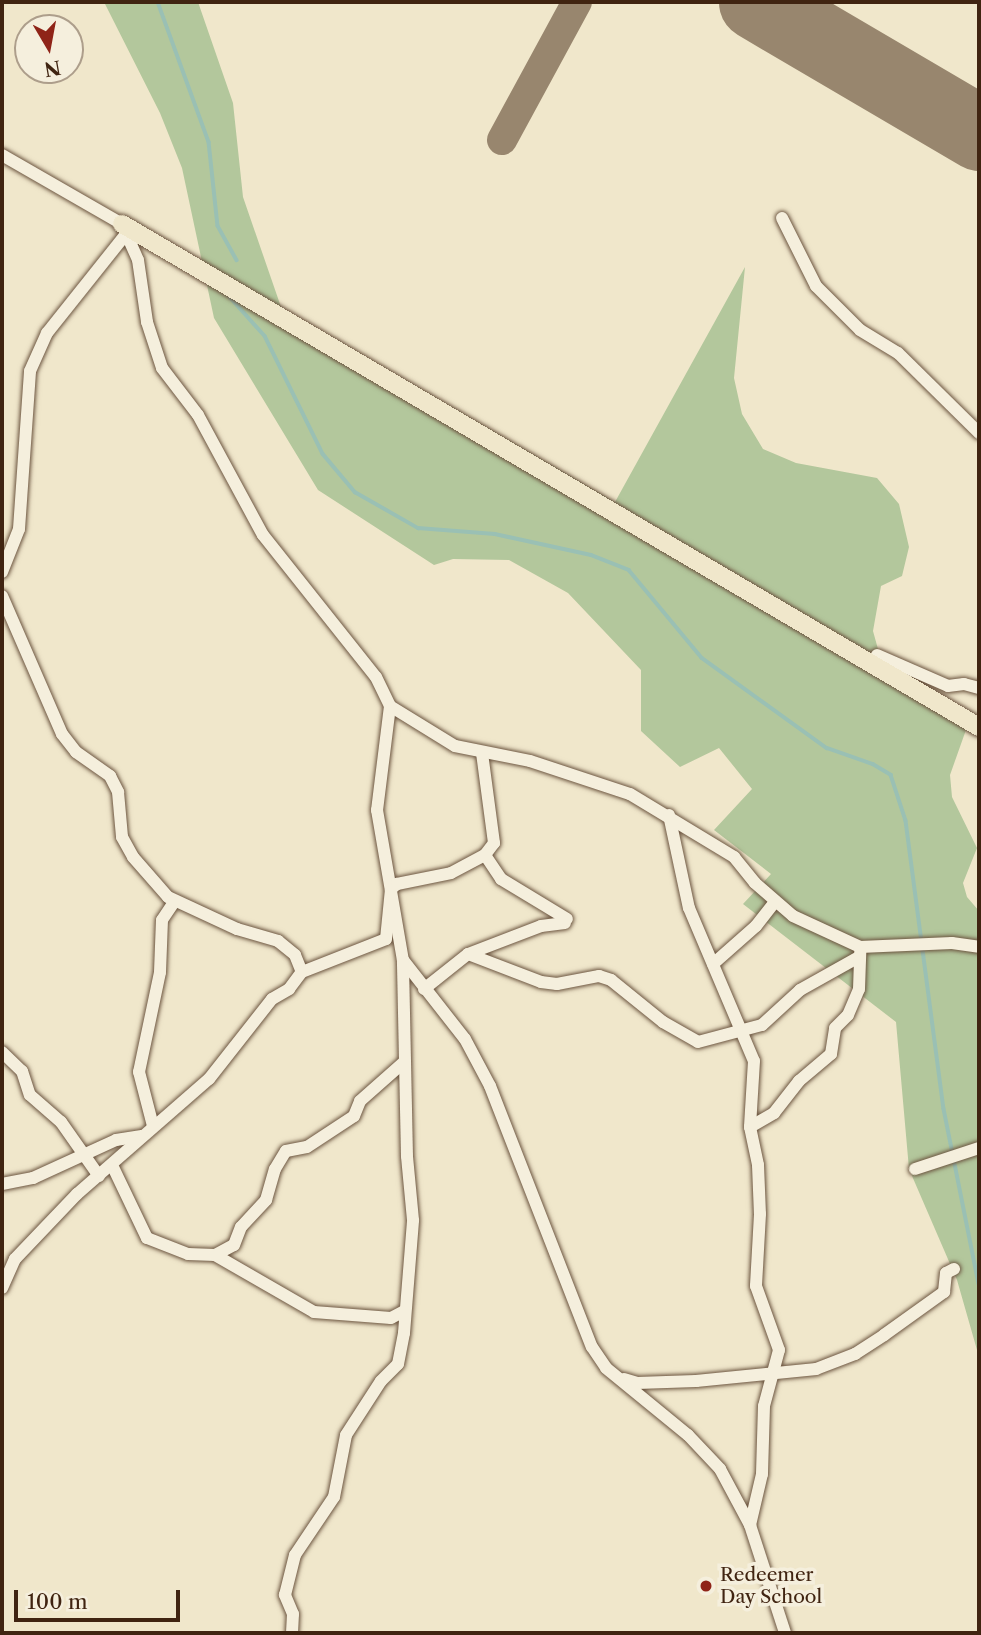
<!DOCTYPE html>
<html>
<head>
<meta charset="utf-8">
<style>
	body { margin:0 }
	#map { position:relative; width:981px; height:1635px; overflow:hidden; background:#f0e7cb; font-family:"Libre Caslon Text",serif }
	div>[style] { position:absolute }
	.green>* { inset:0; background:#b3c79c }
	.stream>* { height:3.5px; margin:-1.75px; padding:0 1.75px; transform-origin:1.75px; border-radius:1.75px; background:#9ac0b4 }
	.taxiway>* { height:30px; margin:-15px; padding:0 15px; transform-origin:15px; border-radius:15px; background:#98866e }
	.runway>* { height:75px; margin:-37.5px; padding:0 37.5px; transform-origin:37.5px; border-radius:37.5px; background:#98866e }
	.roads { filter:drop-shadow(0 0 2px #6c5540) drop-shadow(0 0 2px #6c5540) }
	.street>* { height:12px; margin:-6px; padding:0 6px; transform-origin:6px; border-radius:6px; background:#f5efdd }
	.primary>* { height:18px; margin:-9px; padding:0 9px; transform-origin:9px; border-radius:9px; background:#f0e7cb }
	.dots>* { width:19px; height:19px; translate:-50% -50%; box-sizing:border-box; border:4px solid #f5efdd; border-radius:50% }
	span { translate:-50% -50%; white-space:nowrap; text-align:center; line-height:1.15; -webkit-text-stroke:7px #f5efdd; paint-order:stroke }
	.poi-label { font-size:19px; color:#402411 }
	.left { translate:0 -50%; text-align:left }
	.frame { position:absolute; inset:0; border:4px solid #402411; pointer-events:none }
	.north { position:absolute; left:14px; top:14px; width:70px; height:70px; box-sizing:border-box; background:#f5efdd; border:2px solid #ad9e8b; border-radius:50%; rotate:170deg; font-size:19px; font-weight:700; line-height:28px; text-align:center; color:#402411 }
	.north::after { content:''; display:block; margin:auto; width:24px; height:32px; background:#8f2418; clip-path:polygon(50% 0,100% 100%,50% 72%,0 100%) }
	.scale { position:absolute; left:14px; top:1590px; width:166px; height:32px; box-sizing:border-box; border:4px solid #402411; border-top:0; padding-left:9px; font-size:21px; line-height:24px; white-space:nowrap; color:#402411; -webkit-text-stroke:5px #f5efdd; paint-order:stroke }
</style>
</head>
<body>
<div id="map">
	<div class="green">
		<div style="clip-path:polygon(104px 2px,198px 2px,233px 103px,243px 197px,281px 307px,615px 502px,745px 267px,734px 378px,742px 414px,763px 449px,796px 463px,877px 478px,899px 504px,909px 547px,902px 576px,881px 586px,873px 631px,881px 660px,972px 713px,950px 775px,952px 797px,977px 848px,963px 883px,967px 897px,979px 911px,979px 1357px,957px 1280px,909px 1169px,896px 1022px,743px 904px,771px 874px,714px 830px,752px 789px,719px 748px,680px 767px,641px 731px,641px 670px,568px 593px,509px 560px,453px 559px,434px 565px,318px 490px,214px 318px,182px 168px,160px 113px)"></div>
	</div>
	<div class="stream">
		<div style="left:158px;top:2px;width:149px;rotate:70deg"></div>
		<div style="left:209px;top:142px;width:84px;rotate:83.9deg"></div>
		<div style="left:218px;top:226px;width:39px;rotate:61deg"></div>
		<div style="left:230px;top:297px;width:52px;rotate:48.1deg"></div>
		<div style="left:265px;top:336px;width:131px;rotate:63.8deg"></div>
		<div style="left:323px;top:454px;width:50px;rotate:49.9deg"></div>
		<div style="left:355px;top:492px;width:73px;rotate:29.7deg"></div>
		<div style="left:418px;top:528px;width:77px;rotate:4.5deg"></div>
		<div style="left:495px;top:534px;width:98px;rotate:12.3deg"></div>
		<div style="left:591px;top:555px;width:41px;rotate:21.5deg"></div>
		<div style="left:629px;top:570px;width:114px;rotate:50.3deg"></div>
		<div style="left:702px;top:658px;width:154px;rotate:35.8deg"></div>
		<div style="left:827px;top:748px;width:49px;rotate:19.2deg"></div>
		<div style="left:873px;top:764px;width:21px;rotate:31deg"></div>
		<div style="left:891px;top:775px;width:48px;rotate:71.9deg"></div>
		<div style="left:906px;top:821px;width:290px;rotate:82.5deg"></div>
		<div style="left:944px;top:1109px;width:178px;rotate:78.7deg"></div>
	</div>
	<div class="taxiway">
		<div style="left:502px;top:140px;width:157px;rotate:-61.5deg"></div>
	</div>
	<div class="runway">
		<div style="left:756px;top:2px;width:259px;rotate:30.4deg"></div>
	</div>
	<div class="roads">
		<div class="street">
			<div style="left:2px;top:155px;width:138px;rotate:29.9deg"></div>
			<div style="left:122px;top:224px;width:39px;rotate:66deg"></div>
			<div style="left:138px;top:260px;width:63px;rotate:81.7deg"></div>
			<div style="left:147px;top:322px;width:48px;rotate:71.9deg"></div>
			<div style="left:162px;top:368px;width:59px;rotate:52.5deg"></div>
			<div style="left:198px;top:415px;width:136px;rotate:61.6deg"></div>
			<div style="left:263px;top:535px;width:181px;rotate:51.5deg"></div>
			<div style="left:376px;top:677px;width:32px;rotate:64deg"></div>
			<div style="left:390px;top:706px;width:105px;rotate:97.1deg"></div>
			<div style="left:377px;top:810px;width:152px;rotate:80.2deg"></div>
			<div style="left:403px;top:960px;width:100px;rotate:51.9deg"></div>
			<div style="left:465px;top:1039px;width:53px;rotate:62deg"></div>
			<div style="left:490px;top:1086px;width:280px;rotate:68.7deg"></div>
			<div style="left:592px;top:1347px;width:25px;rotate:56deg"></div>
			<div style="left:606px;top:1368px;width:106px;rotate:39.3deg"></div>
			<div style="left:688px;top:1435px;width:47px;rotate:46.7deg"></div>
			<div style="left:720px;top:1469px;width:64px;rotate:61.8deg"></div>
			<div style="left:750px;top:1525px;width:114px;rotate:72deg"></div>
			<div style="left:782px;top:218px;width:76px;rotate:63.4deg"></div>
			<div style="left:816px;top:286px;width:62px;rotate:45deg"></div>
			<div style="left:860px;top:330px;width:44px;rotate:31.2deg"></div>
			<div style="left:898px;top:353px;width:114px;rotate:44.6deg"></div>
			<div style="left:2px;top:572px;width:46px;rotate:-68.4deg"></div>
			<div style="left:19px;top:529px;width:158px;rotate:-86deg"></div>
			<div style="left:30px;top:371px;width:42px;rotate:-65.9deg"></div>
			<div style="left:47px;top:333px;width:127px;rotate:-51.4deg"></div>
			<div style="left:2px;top:596px;width:150px;rotate:66.5deg"></div>
			<div style="left:62px;top:734px;width:23px;rotate:52deg"></div>
			<div style="left:76px;top:752px;width:42px;rotate:35.2deg"></div>
			<div style="left:110px;top:776px;width:18px;rotate:63deg"></div>
			<div style="left:118px;top:792px;width:45px;rotate:84.9deg"></div>
			<div style="left:122px;top:837px;width:23px;rotate:61deg"></div>
			<div style="left:133px;top:857px;width:53px;rotate:48.8deg"></div>
			<div style="left:168px;top:897px;width:76px;rotate:24.9deg"></div>
			<div style="left:237px;top:929px;width:43px;rotate:16.3deg"></div>
			<div style="left:278px;top:941px;width:22px;rotate:39deg"></div>
			<div style="left:295px;top:955px;width:18px;rotate:68deg"></div>
			<div style="left:877px;top:655px;width:77px;rotate:23.6deg"></div>
			<div style="left:948px;top:686px;width:16px;rotate:-7deg"></div>
			<div style="left:964px;top:684px;width:16px;rotate:15deg"></div>
			<div style="left:390px;top:706px;width:76px;rotate:31.6deg"></div>
			<div style="left:455px;top:746px;width:76px;rotate:11.3deg"></div>
			<div style="left:530px;top:761px;width:105px;rotate:18.3deg"></div>
			<div style="left:630px;top:794px;width:122px;rotate:31.2deg"></div>
			<div style="left:734px;top:857px;width:33px;rotate:51deg"></div>
			<div style="left:755px;top:883px;width:50px;rotate:41deg"></div>
			<div style="left:793px;top:916px;width:74px;rotate:24.8deg"></div>
			<div style="left:860px;top:947px;width:92px;rotate:-2.5deg"></div>
			<div style="left:952px;top:943px;width:27px;rotate:8deg"></div>
			<div style="left:482px;top:753px;width:91px;rotate:82.4deg"></div>
			<div style="left:494px;top:843px;width:15px;rotate:127deg"></div>
			<div style="left:669px;top:815px;width:95px;rotate:77.9deg"></div>
			<div style="left:689px;top:908px;width:166px;rotate:67deg"></div>
			<div style="left:754px;top:1061px;width:66px;rotate:93.5deg"></div>
			<div style="left:750px;top:1127px;width:39px;rotate:78deg"></div>
			<div style="left:758px;top:1165px;width:49px;rotate:87.7deg"></div>
			<div style="left:760px;top:1214px;width:72px;rotate:93.2deg"></div>
			<div style="left:756px;top:1286px;width:68px;rotate:70.2deg"></div>
			<div style="left:779px;top:1350px;width:58px;rotate:105deg"></div>
			<div style="left:764px;top:1406px;width:68px;rotate:91.7deg"></div>
			<div style="left:762px;top:1474px;width:52px;rotate:103.2deg"></div>
			<div style="left:468px;top:954px;width:78px;rotate:21deg"></div>
			<div style="left:541px;top:982px;width:16px;rotate:7deg"></div>
			<div style="left:557px;top:984px;width:43px;rotate:-10.8deg"></div>
			<div style="left:599px;top:976px;width:13px;rotate:18deg"></div>
			<div style="left:611px;top:980px;width:67px;rotate:38.9deg"></div>
			<div style="left:663px;top:1022px;width:40px;rotate:29.7deg"></div>
			<div style="left:698px;top:1042px;width:66px;rotate:-14.9deg"></div>
			<div style="left:762px;top:1025px;width:52px;rotate:-42.6deg"></div>
			<div style="left:800px;top:990px;width:68px;rotate:-29.2deg"></div>
			<div style="left:713px;top:964px;width:57px;rotate:-41.5deg"></div>
			<div style="left:756px;top:926px;width:31px;rotate:-52deg"></div>
			<div style="left:424px;top:989px;width:56px;rotate:-38.5deg"></div>
			<div style="left:468px;top:954px;width:78px;rotate:-21deg"></div>
			<div style="left:541px;top:926px;width:24px;rotate:-7deg"></div>
			<div style="left:2px;top:1052px;width:28px;rotate:44deg"></div>
			<div style="left:22px;top:1071px;width:25px;rotate:72deg"></div>
			<div style="left:30px;top:1095px;width:41px;rotate:41.1deg"></div>
			<div style="left:61px;top:1122px;width:66px;rotate:54.9deg"></div>
			<div style="left:153px;top:1126px;width:56px;rotate:-104.5deg"></div>
			<div style="left:139px;top:1072px;width:102px;rotate:-78.1deg"></div>
			<div style="left:160px;top:972px;width:52px;rotate:-87.8deg"></div>
			<div style="left:162px;top:920px;width:23px;rotate:-56deg"></div>
			<div style="left:750px;top:1127px;width:28px;rotate:-30deg"></div>
			<div style="left:774px;top:1113px;width:41px;rotate:-52deg"></div>
			<div style="left:799px;top:1081px;width:42px;rotate:-40.2deg"></div>
			<div style="left:831px;top:1054px;width:26px;rotate:-81deg"></div>
			<div style="left:835px;top:1028px;width:18px;rotate:-45deg"></div>
			<div style="left:848px;top:1015px;width:28px;rotate:-67deg"></div>
			<div style="left:859px;top:989px;width:38px;rotate:-88deg"></div>
			<div style="left:112px;top:1165px;width:81px;rotate:64.4deg"></div>
			<div style="left:147px;top:1238px;width:44px;rotate:21.3deg"></div>
			<div style="left:188px;top:1254px;width:27px;rotate:2deg"></div>
			<div style="left:215px;top:1255px;width:114px;rotate:29.9deg"></div>
			<div style="left:314px;top:1312px;width:77px;rotate:4.5deg"></div>
			<div style="left:391px;top:1318px;width:15px;rotate:-28deg"></div>
			<div style="left:915px;top:1169px;width:67px;rotate:-18.2deg"></div>
			<div style="left:2px;top:1184px;width:32px;rotate:-11deg"></div>
			<div style="left:33px;top:1178px;width:91px;rotate:-24.6deg"></div>
			<div style="left:116px;top:1140px;width:26px;rotate:-9deg"></div>
			<div style="left:215px;top:1255px;width:21px;rotate:-28deg"></div>
			<div style="left:234px;top:1245px;width:19px;rotate:-69deg"></div>
			<div style="left:241px;top:1227px;width:37px;rotate:-47deg"></div>
			<div style="left:266px;top:1200px;width:32px;rotate:-74deg"></div>
			<div style="left:275px;top:1169px;width:21px;rotate:-59deg"></div>
			<div style="left:286px;top:1151px;width:21px;rotate:-11deg"></div>
			<div style="left:307px;top:1147px;width:56px;rotate:-33.4deg"></div>
			<div style="left:354px;top:1116px;width:16px;rotate:-68deg"></div>
			<div style="left:360px;top:1101px;width:57px;rotate:-41.5deg"></div>
			<div style="left:2px;top:1288px;width:32px;rotate:-66deg"></div>
			<div style="left:15px;top:1259px;width:90px;rotate:-46.4deg"></div>
			<div style="left:77px;top:1194px;width:175px;rotate:-41.1deg"></div>
			<div style="left:209px;top:1079px;width:102px;rotate:-51.8deg"></div>
			<div style="left:272px;top:999px;width:20px;rotate:-30deg"></div>
			<div style="left:289px;top:989px;width:21px;rotate:-53deg"></div>
			<div style="left:302px;top:972px;width:90px;rotate:-21.4deg"></div>
			<div style="left:386px;top:939px;width:50px;rotate:-84.3deg"></div>
			<div style="left:391px;top:889px;width:8px;rotate:-40deg"></div>
			<div style="left:397px;top:884px;width:55px;rotate:-11.5deg"></div>
			<div style="left:451px;top:873px;width:38px;rotate:-28deg"></div>
			<div style="left:485px;top:855px;width:29px;rotate:56deg"></div>
			<div style="left:501px;top:879px;width:77px;rotate:31.2deg"></div>
			<div style="left:624px;top:1379px;width:14px;rotate:17deg"></div>
			<div style="left:637px;top:1383px;width:59px;rotate:-1.9deg"></div>
			<div style="left:696px;top:1381px;width:121px;rotate:-5.7deg"></div>
			<div style="left:816px;top:1369px;width:42px;rotate:-21deg"></div>
			<div style="left:855px;top:1354px;width:35px;rotate:-33deg"></div>
			<div style="left:884px;top:1335px;width:74px;rotate:-35.6deg"></div>
			<div style="left:944px;top:1292px;width:19px;rotate:-84deg"></div>
			<div style="left:946px;top:1273px;width:9px;rotate:-27deg"></div>
			<div style="left:292px;top:1633px;width:19px;rotate:-87deg"></div>
			<div style="left:293px;top:1614px;width:21px;rotate:-113deg"></div>
			<div style="left:285px;top:1595px;width:41px;rotate:-76deg"></div>
			<div style="left:295px;top:1555px;width:70px;rotate:-56.1deg"></div>
			<div style="left:334px;top:1497px;width:63px;rotate:-79deg"></div>
			<div style="left:346px;top:1435px;width:64px;rotate:-57.1deg"></div>
			<div style="left:381px;top:1381px;width:24px;rotate:-45deg"></div>
			<div style="left:398px;top:1364px;width:32px;rotate:-79deg"></div>
			<div style="left:404px;top:1333px;width:113px;rotate:-85.4deg"></div>
			<div style="left:413px;top:1220px;width:64px;rotate:-95.4deg"></div>
			<div style="left:407px;top:1156px;width:196px;rotate:-91.2deg"></div>
		</div>
		<div class="primary">
			<div style="left:122px;top:224px;width:994px;rotate:30.41deg"></div>
		</div>
	</div>
	<div class="dots">
		<div style="left:706px;top:1586px;background:#8f2418"></div>
	</div>
	<div class="poi-label">
		<span class="left" style="left:720px;top:1586px">Redeemer<br>Day School</span>
	</div>
	<div class="frame"></div>
	<div class="north">N</div>
	<div class="scale">100 m</div>
</div>
</body>
</html>
